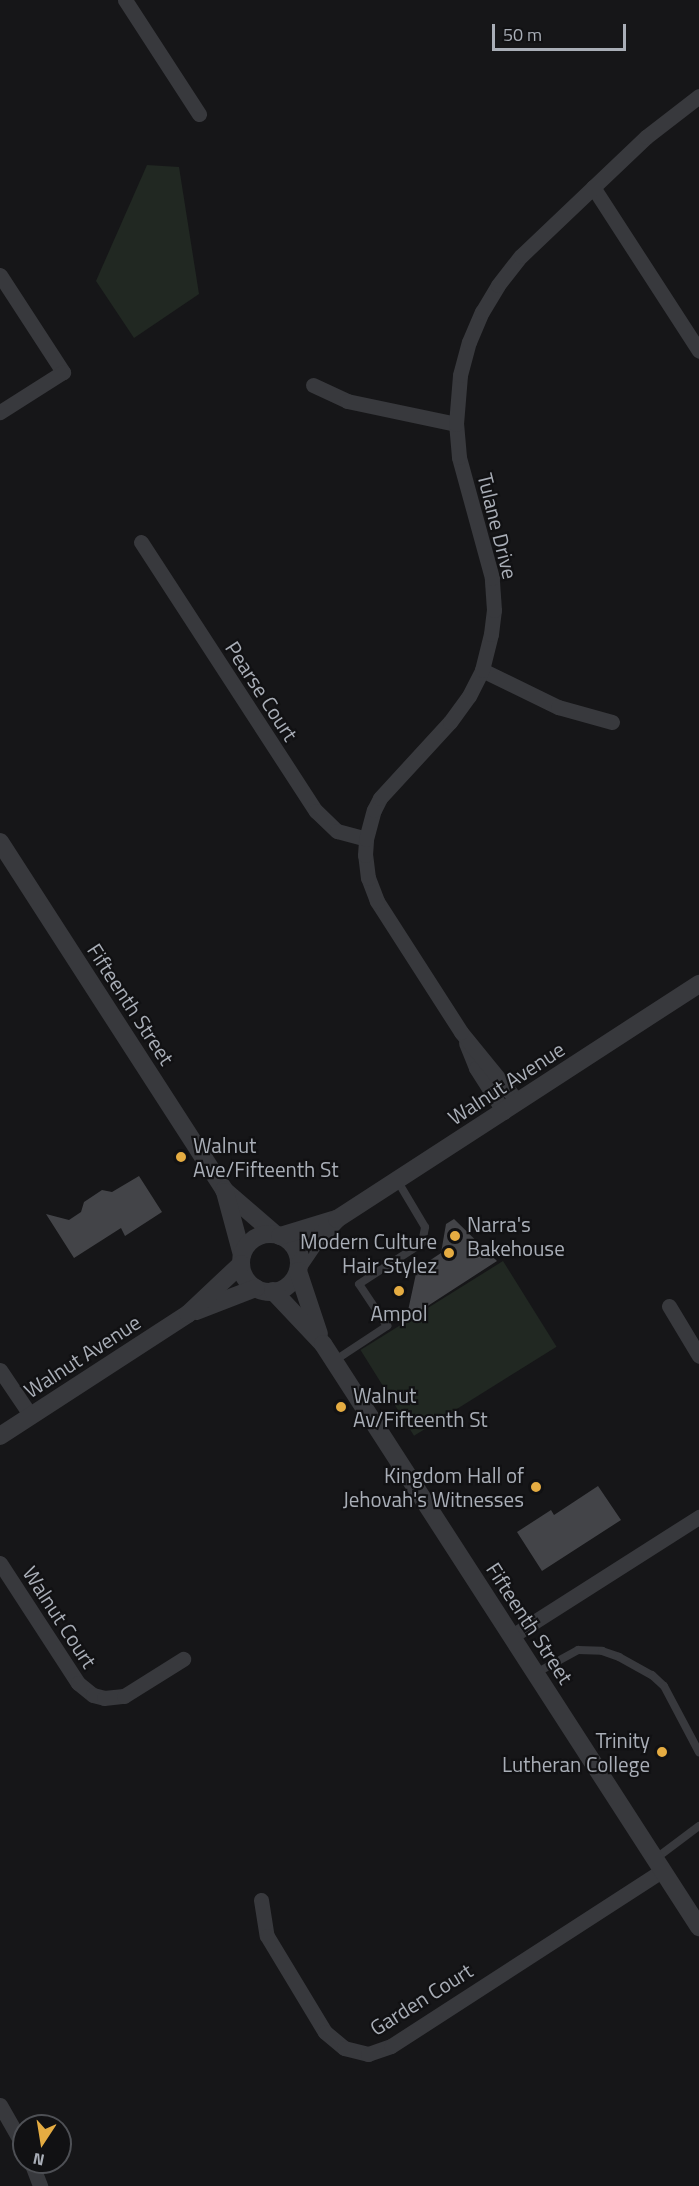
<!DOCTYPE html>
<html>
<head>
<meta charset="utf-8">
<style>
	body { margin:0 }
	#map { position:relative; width:699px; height:2186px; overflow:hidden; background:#161618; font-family:"Titillium Web",sans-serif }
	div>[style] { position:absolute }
	.green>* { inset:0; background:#212822; transform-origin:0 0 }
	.building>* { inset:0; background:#434448 }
	.service>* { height:8px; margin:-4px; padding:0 4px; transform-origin:4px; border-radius:4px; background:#38393d }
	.minor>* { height:15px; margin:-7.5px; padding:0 7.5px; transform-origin:7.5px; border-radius:7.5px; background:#38393d }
	.tertiary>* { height:18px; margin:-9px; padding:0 9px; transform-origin:9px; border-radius:9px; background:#38393d }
	.tertiary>.ring { margin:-9px; padding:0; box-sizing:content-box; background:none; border:18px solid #38393d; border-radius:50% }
	.dots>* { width:16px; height:16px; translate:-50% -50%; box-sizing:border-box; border:3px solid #111113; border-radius:50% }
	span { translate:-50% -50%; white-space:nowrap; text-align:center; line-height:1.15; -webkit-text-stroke:4.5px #111113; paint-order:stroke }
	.street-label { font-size:21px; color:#a9aeb7 }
	.poi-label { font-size:21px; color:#a9aeb7 }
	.left { translate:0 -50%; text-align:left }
	.right { translate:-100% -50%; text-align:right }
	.north { position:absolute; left:12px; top:2114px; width:60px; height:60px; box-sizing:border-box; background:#111113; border:2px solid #4e5055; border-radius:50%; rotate:192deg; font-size:16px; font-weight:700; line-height:24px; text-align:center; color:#a9aeb7 }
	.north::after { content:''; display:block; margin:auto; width:21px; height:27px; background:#e5ac42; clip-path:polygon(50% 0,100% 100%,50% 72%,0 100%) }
	.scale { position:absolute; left:492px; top:24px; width:134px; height:27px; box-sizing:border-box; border:3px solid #a9aeb7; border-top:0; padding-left:8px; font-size:18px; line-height:21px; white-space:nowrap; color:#a9aeb7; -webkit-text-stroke:4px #111113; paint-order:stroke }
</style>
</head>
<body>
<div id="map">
	<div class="green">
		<div style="clip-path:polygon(147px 165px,179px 167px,199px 294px,134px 338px,96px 281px)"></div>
		<div style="left:503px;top:1261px;width:101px;height:168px;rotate:58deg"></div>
	</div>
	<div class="building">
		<div style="clip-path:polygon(139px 1176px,162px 1212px,125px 1236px,121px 1228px,74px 1258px,46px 1214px,69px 1220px,81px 1212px,84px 1202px,102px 1190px,112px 1192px)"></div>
		<div style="clip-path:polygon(454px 1219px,497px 1261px,406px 1320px,417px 1269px,441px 1253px,446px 1224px)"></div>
		<div style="clip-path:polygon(598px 1486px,621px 1520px,542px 1571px,517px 1532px,551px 1510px,554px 1515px)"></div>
	</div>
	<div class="service">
		<div style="left:334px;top:1361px;width:64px;rotate:-33.4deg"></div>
		<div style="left:387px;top:1326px;width:50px;rotate:-123.7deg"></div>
		<div style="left:359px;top:1284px;width:75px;rotate:-33.1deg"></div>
		<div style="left:422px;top:1243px;width:16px;rotate:-79deg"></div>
		<div style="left:425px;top:1227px;width:55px;rotate:-120.8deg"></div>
		<div style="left:536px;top:1673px;width:48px;rotate:-28.7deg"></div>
		<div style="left:578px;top:1650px;width:24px;rotate:2deg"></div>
		<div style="left:602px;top:1651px;width:18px;rotate:19deg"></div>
		<div style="left:619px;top:1657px;width:38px;rotate:29deg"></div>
		<div style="left:652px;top:1675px;width:16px;rotate:43deg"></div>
		<div style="left:664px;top:1686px;width:75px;rotate:62.1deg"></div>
		<div style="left:655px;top:1859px;width:55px;rotate:-36.9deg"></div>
	</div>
	<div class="minor">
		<div style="left:125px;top:0;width:136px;rotate:57deg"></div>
		<div style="left:593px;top:187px;width:195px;rotate:57.1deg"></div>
		<div style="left:0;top:275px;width:116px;rotate:57deg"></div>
		<div style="left:63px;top:372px;width:75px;rotate:147.6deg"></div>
		<div style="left:313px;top:385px;width:38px;rotate:25deg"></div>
		<div style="left:347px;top:401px;width:111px;rotate:11.9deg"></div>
		<div style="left:141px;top:542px;width:321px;rotate:57deg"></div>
		<div style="left:316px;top:811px;width:29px;rotate:44deg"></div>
		<div style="left:337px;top:831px;width:30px;rotate:15deg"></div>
		<div style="left:482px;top:670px;width:85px;rotate:26deg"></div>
		<div style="left:558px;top:707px;width:56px;rotate:15.5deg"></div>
		<div style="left:466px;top:1043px;width:27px;rotate:68deg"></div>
		<div style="left:476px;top:1068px;width:52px;rotate:57.5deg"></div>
		<div style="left:518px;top:1102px;width:90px;rotate:-129.2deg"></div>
		<div style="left:461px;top:1032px;width:156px;rotate:-122.7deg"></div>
		<div style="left:377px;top:901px;width:25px;rotate:-111deg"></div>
		<div style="left:368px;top:878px;width:23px;rotate:-97deg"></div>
		<div style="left:365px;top:855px;width:16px;rotate:-86deg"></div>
		<div style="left:366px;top:839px;width:30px;rotate:-75deg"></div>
		<div style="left:374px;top:810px;width:13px;rotate:-63deg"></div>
		<div style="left:380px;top:798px;width:103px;rotate:-47.4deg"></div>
		<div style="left:450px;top:722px;width:32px;rotate:-54deg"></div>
		<div style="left:469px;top:696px;width:29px;rotate:-63deg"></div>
		<div style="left:482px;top:670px;width:37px;rotate:-76deg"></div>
		<div style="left:491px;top:634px;width:24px;rotate:-83deg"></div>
		<div style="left:494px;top:610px;width:32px;rotate:-94deg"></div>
		<div style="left:492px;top:578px;width:125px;rotate:-105.3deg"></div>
		<div style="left:459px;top:457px;width:33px;rotate:-95deg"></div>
		<div style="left:456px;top:424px;width:49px;rotate:-85.3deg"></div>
		<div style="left:460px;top:375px;width:34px;rotate:-75deg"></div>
		<div style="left:469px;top:342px;width:33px;rotate:-67deg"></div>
		<div style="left:482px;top:312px;width:31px;rotate:-59deg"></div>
		<div style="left:498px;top:285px;width:37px;rotate:-52deg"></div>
		<div style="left:521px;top:256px;width:173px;rotate:-43.6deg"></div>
		<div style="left:646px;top:137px;width:67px;rotate:-37.7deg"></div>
		<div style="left:669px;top:1306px;width:58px;rotate:59deg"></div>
		<div style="left:0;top:1370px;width:55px;rotate:56deg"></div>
		<div style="left:0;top:1563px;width:143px;rotate:57deg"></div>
		<div style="left:78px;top:1683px;width:19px;rotate:39deg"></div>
		<div style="left:93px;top:1695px;width:11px;rotate:15deg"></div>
		<div style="left:104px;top:1698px;width:20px;rotate:-6deg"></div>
		<div style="left:124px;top:1696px;width:70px;rotate:-32.1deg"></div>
		<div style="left:512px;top:1636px;width:222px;rotate:-32.5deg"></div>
		<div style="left:261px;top:1900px;width:36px;rotate:81deg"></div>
		<div style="left:267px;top:1936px;width:112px;rotate:58.9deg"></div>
		<div style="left:325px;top:2032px;width:25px;rotate:40deg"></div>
		<div style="left:344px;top:2048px;width:25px;rotate:14deg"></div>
		<div style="left:368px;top:2054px;width:24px;rotate:-19deg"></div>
		<div style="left:391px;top:2046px;width:324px;rotate:-32.9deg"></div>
		<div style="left:0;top:2105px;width:48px;rotate:60.3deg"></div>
		<div style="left:31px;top:2162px;width:26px;rotate:69deg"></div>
	</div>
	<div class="tertiary">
		<div style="left:0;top:842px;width:414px;rotate:57.2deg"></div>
		<div style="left:224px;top:1190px;width:67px;rotate:40.8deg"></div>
		<div style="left:225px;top:1192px;width:65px;rotate:74.9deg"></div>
		<div class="ring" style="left:241px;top:1234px;width:40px;height:40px"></div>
		<div style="left:280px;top:1236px;width:59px;rotate:-16.9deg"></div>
		<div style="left:299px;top:1265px;width:27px;rotate:-56deg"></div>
		<div style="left:314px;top:1243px;width:33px;rotate:-46deg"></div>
		<div style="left:337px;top:1219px;width:432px;rotate:-33deg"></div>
		<div style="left:298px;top:1271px;width:66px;rotate:71.6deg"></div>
		<div style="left:273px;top:1291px;width:73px;rotate:46.7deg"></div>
		<div style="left:323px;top:1344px;width:694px;rotate:57.18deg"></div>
		<div style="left:196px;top:1311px;width:64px;rotate:-21deg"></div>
		<div style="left:0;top:1436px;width:224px;rotate:-33deg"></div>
		<div style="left:188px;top:1314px;width:73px;rotate:-43.3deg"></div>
	</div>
	<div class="dots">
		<div style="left:181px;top:1157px;background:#e5ac42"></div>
		<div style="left:455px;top:1236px;background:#e5ac42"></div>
		<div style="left:449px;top:1253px;background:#e5ac42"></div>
		<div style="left:399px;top:1291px;background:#e5ac42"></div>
		<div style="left:341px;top:1407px;background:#e5ac42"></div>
		<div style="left:536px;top:1487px;background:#e5ac42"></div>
		<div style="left:662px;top:1752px;background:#e5ac42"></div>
	</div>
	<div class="street-label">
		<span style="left:498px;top:526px;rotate:76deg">Tulane Drive</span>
		<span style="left:262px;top:691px;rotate:57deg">Pearse Court</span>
		<span style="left:131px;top:1004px;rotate:57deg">Fifteenth Street</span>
		<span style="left:506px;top:1083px;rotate:-33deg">Walnut Avenue</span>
		<span style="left:82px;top:1356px;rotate:-33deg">Walnut Avenue</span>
		<span style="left:60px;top:1617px;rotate:57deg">Walnut Court</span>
		<span style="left:530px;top:1623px;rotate:57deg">Fifteenth Street</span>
		<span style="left:421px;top:1999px;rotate:-32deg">Garden Court</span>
	</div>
	<div class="poi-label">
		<span class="left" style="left:193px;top:1157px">Walnut<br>Ave/Fifteenth St</span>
		<span class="left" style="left:467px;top:1236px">Narra's<br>Bakehouse</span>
		<span class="right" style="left:437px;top:1253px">Modern Culture<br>Hair Stylez</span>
		<span style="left:399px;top:1313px">Ampol</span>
		<span class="left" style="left:353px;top:1407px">Walnut<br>Av/Fifteenth St</span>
		<span class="right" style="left:524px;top:1487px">Kingdom Hall of<br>Jehovah's Witnesses</span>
		<span class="right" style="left:650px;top:1752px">Trinity<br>Lutheran College</span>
	</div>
	<div class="north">N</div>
	<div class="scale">50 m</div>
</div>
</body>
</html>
